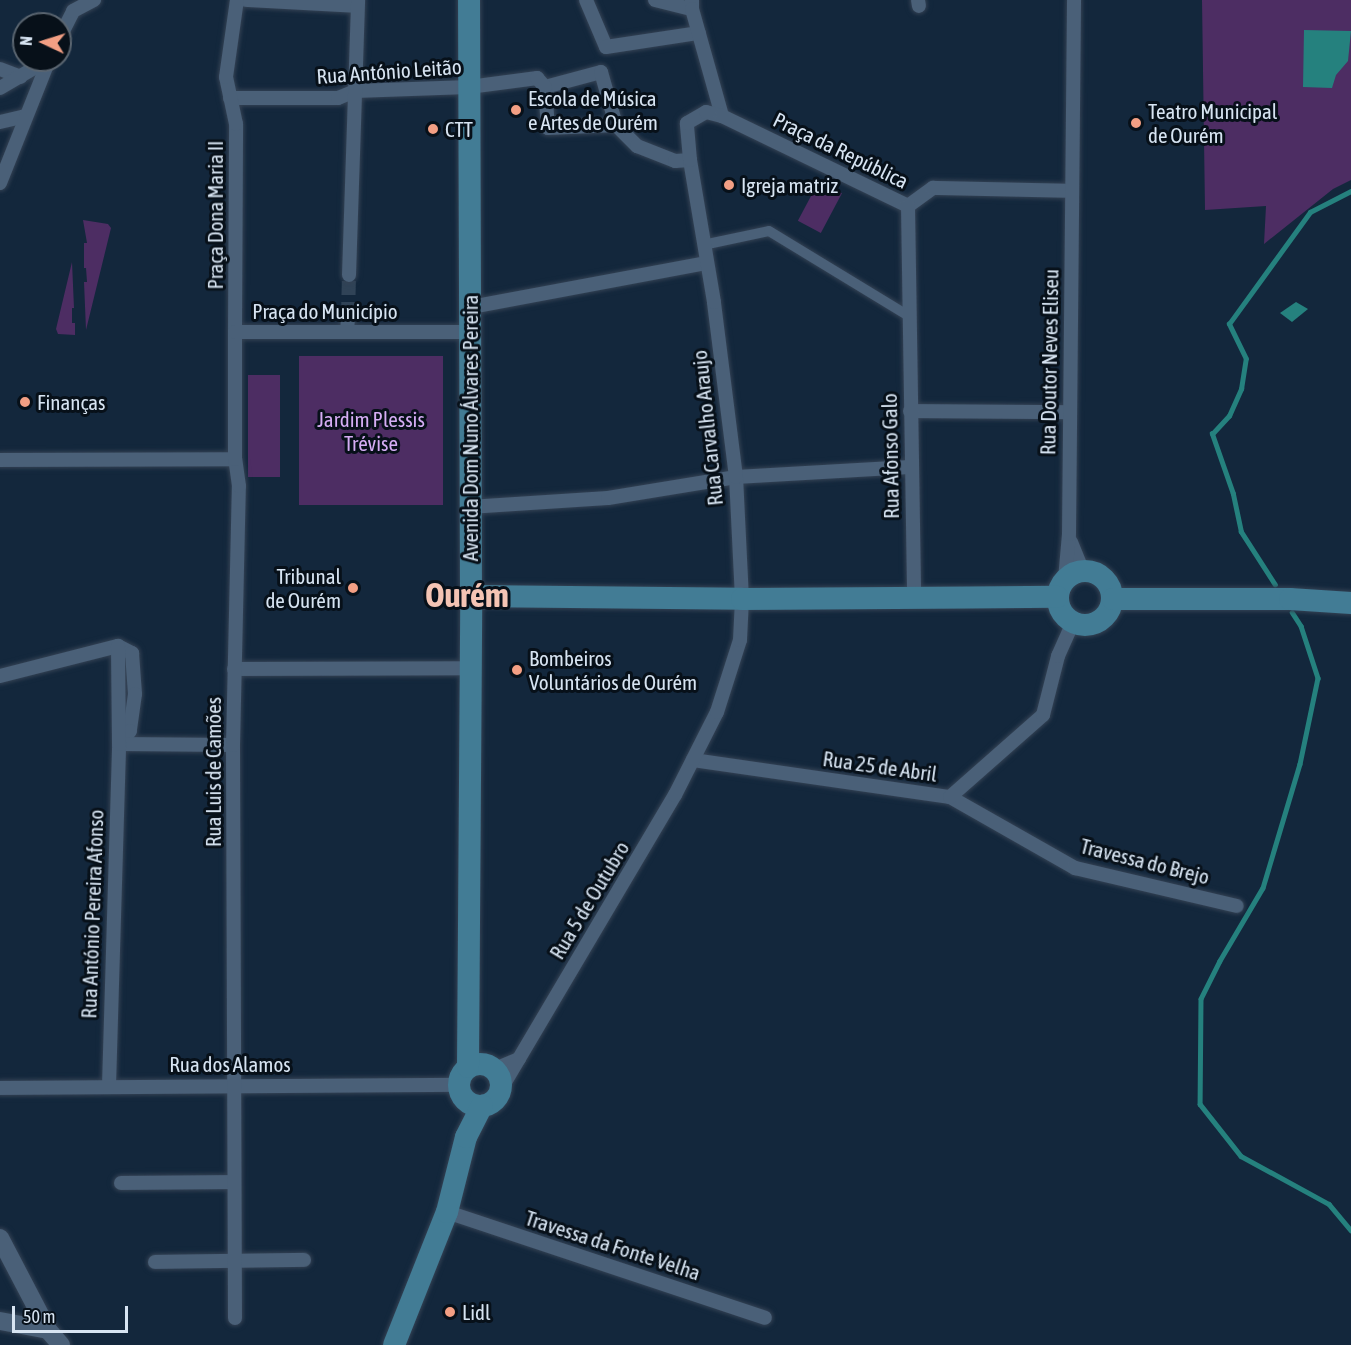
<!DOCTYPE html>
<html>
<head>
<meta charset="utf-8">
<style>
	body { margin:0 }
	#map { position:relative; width:1351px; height:1345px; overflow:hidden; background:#13273c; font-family:"Asap Condensed",sans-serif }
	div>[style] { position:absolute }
	.green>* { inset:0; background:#4d2d63; transform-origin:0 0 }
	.water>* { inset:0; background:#25817e }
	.stream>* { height:4.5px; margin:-2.25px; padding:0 2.25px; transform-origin:2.25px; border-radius:2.25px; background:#25817e }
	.minor-tunnel>* { height:14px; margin-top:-7px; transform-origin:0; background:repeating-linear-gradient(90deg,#304357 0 14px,transparent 0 21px) }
	.roads { filter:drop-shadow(0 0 2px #344254) drop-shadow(0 0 2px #344254) }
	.pedestrian>* { height:10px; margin:-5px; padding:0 5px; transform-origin:5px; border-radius:5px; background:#4a6078 }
	.minor>* { height:14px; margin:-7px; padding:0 7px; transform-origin:7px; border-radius:7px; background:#4a6078 }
	.tertiary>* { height:18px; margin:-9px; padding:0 9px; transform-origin:9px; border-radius:9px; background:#4a6078 }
	.primary>* { height:22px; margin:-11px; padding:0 11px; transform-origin:11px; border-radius:11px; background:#427c95 }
	.primary>.ring { margin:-11px; padding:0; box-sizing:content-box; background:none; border:22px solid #427c95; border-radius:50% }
	.dots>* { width:16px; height:16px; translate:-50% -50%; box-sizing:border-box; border:3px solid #071019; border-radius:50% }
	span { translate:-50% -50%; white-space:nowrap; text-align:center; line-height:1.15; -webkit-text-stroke:6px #071019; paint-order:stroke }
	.street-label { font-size:21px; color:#d7e4f2 }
	.poi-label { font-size:21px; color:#d7e4f2 }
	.left { translate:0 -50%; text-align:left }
	.right { translate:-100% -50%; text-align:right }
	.park-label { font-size:21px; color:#d6adf5 }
	.town-label { font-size:33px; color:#f4c4b4; font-weight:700 }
	.north { position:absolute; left:12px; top:12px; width:60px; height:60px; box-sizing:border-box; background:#071019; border:2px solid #5a6570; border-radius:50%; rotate:274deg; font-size:16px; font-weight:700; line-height:24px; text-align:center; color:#d7e4f2 }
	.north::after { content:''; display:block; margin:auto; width:21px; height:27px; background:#f39f84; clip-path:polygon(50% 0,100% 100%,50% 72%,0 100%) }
	.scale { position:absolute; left:12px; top:1306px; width:116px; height:27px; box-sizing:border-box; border:3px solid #d7e4f2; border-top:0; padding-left:8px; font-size:18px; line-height:21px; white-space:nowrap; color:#d7e4f2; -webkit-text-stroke:4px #071019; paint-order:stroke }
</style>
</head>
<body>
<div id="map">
	<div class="green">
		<div style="clip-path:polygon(1202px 0,1351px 0,1351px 180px,1333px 189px,1264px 244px,1266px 206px,1205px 210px)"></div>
		<div style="left:819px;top:181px;width:26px;height:45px;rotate:28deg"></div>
		<div style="clip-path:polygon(83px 220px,108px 224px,111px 228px,86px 330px,84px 282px,87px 282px,86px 268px,84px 268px,84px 243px,87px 243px)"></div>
		<div style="clip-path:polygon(72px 262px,74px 308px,72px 308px,72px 323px,75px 323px,75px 335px,58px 334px,56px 329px)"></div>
		<div style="left:299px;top:356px;width:144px;height:149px"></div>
		<div style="left:248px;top:375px;width:32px;height:102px"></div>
	</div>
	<div class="water">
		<div style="clip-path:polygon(1304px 30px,1351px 31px,1348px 61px,1336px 75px,1332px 88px,1303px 87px)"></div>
		<div style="clip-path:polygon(1296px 302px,1308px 309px,1292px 322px,1280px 313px)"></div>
	</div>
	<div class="stream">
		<div style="left:1275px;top:585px;width:63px;rotate:-122.7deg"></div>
		<div style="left:1241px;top:532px;width:39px;rotate:-102deg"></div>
		<div style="left:1233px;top:494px;width:64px;rotate:-109.3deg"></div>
		<div style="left:1212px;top:434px;width:25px;rotate:-47deg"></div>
		<div style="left:1229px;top:416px;width:30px;rotate:-66deg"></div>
		<div style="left:1241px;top:389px;width:30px;rotate:-81deg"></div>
		<div style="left:1246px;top:359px;width:39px;rotate:-116deg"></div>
		<div style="left:1229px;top:324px;width:138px;rotate:-54.1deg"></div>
		<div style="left:1310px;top:212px;width:46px;rotate:-27.1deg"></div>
		<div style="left:1292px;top:612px;width:17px;rotate:57deg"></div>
		<div style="left:1301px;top:626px;width:55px;rotate:71.9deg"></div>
		<div style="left:1318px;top:678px;width:88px;rotate:101.8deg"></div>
		<div style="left:1300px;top:764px;width:129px;rotate:106.6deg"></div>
		<div style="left:1263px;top:888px;width:85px;rotate:120.5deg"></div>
		<div style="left:1220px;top:961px;width:42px;rotate:116.6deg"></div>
		<div style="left:1201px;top:999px;width:105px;rotate:90.5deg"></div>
		<div style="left:1200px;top:1104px;width:66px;rotate:51.7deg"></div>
		<div style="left:1241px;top:1156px;width:100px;rotate:28.6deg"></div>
		<div style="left:1329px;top:1204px;width:34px;rotate:50deg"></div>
	</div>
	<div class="minor-tunnel">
		<div style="left:348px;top:316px;width:41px;rotate:-88.6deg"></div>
	</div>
	<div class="roads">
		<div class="pedestrian">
			<div style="left:703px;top:245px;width:67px;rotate:-12deg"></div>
			<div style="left:769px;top:231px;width:164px;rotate:31.3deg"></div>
		</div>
		<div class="minor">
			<div style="left:246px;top:0;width:111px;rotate:3.1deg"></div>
			<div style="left:586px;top:0;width:51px;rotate:66.9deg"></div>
			<div style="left:606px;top:47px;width:94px;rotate:-8.6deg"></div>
			<div style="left:655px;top:0;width:38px;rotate:14deg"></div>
			<div style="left:692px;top:0;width:9px;rotate:90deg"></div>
			<div style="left:692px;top:9px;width:111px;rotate:74.3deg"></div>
			<div style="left:918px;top:0;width:6px;rotate:81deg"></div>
			<div style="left:60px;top:37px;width:29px;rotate:-63deg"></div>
			<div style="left:73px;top:11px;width:24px;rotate:-28deg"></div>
			<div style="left:0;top:69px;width:22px;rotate:21deg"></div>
			<div style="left:545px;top:87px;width:58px;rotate:-15deg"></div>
			<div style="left:601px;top:72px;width:55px;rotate:74.2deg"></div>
			<div style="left:616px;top:125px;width:30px;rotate:45deg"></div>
			<div style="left:637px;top:146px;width:41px;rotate:21.5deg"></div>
			<div style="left:675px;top:161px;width:15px;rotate:-4deg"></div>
			<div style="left:545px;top:87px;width:41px;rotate:85.8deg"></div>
			<div style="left:548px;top:128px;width:68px;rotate:-2.5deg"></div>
			<div style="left:0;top:88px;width:56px;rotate:-30.3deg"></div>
			<div style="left:230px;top:98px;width:108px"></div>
			<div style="left:338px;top:98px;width:18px;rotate:-22deg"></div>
			<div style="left:355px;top:91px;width:114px;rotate:-2deg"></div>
			<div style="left:469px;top:87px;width:69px;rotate:-7.5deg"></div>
			<div style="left:537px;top:78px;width:12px;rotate:48deg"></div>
			<div style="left:0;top:122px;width:26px;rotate:-13deg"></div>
			<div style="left:0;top:183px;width:132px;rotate:-68.3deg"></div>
			<div style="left:908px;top:206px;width:31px;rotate:-36deg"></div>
			<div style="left:933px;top:188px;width:139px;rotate:1.2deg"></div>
			<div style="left:349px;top:275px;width:275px;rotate:-88.1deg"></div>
			<div style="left:471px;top:307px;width:240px;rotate:-10.6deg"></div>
			<div style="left:235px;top:332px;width:208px;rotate:-89.7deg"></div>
			<div style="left:236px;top:124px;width:48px;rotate:-102deg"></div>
			<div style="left:226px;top:77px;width:78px;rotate:-81.9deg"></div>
			<div style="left:347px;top:332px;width:16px;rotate:-86deg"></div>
			<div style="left:910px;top:411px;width:158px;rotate:0.4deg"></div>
			<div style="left:0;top:460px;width:235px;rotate:-0.2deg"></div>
			<div style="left:469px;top:507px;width:139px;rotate:-3.7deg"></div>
			<div style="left:608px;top:498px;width:130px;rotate:-9.3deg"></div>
			<div style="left:736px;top:477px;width:174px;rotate:-3.3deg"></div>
			<div style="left:1071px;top:542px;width:31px;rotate:68deg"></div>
			<div style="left:1065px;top:579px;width:45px;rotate:-84.9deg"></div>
			<div style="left:1069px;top:534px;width:534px;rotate:-89.46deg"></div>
			<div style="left:118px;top:646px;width:16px;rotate:27deg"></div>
			<div style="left:132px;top:653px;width:41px;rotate:85.8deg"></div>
			<div style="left:135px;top:694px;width:37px;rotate:98deg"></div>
			<div style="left:130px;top:731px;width:17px;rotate:130deg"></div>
			<div style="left:234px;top:669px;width:236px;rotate:-0.2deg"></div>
			<div style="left:0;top:676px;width:122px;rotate:-14.3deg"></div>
			<div style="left:119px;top:744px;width:114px;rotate:0.5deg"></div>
			<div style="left:693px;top:760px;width:260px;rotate:8.2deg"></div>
			<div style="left:950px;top:797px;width:144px;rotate:29.6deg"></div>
			<div style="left:1075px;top:868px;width:166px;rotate:13.2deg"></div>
			<div style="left:950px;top:797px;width:124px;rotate:-41.4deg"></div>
			<div style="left:1043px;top:715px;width:61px;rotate:-75.7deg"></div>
			<div style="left:1058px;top:656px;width:36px;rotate:-66deg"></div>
			<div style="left:495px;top:1069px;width:26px;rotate:-23deg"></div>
			<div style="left:109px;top:1086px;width:342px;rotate:-88.3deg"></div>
			<div style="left:119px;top:744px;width:98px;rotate:-90.6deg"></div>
			<div style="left:0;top:1088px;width:459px;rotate:-0.4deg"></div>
			<div style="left:501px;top:1089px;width:342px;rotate:-59.4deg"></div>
			<div style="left:675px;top:795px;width:93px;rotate:-63.2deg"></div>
			<div style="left:717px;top:712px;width:76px;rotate:-72.3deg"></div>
			<div style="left:740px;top:640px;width:41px;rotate:-87.2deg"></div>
			<div style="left:742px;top:599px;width:122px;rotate:-92.8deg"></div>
			<div style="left:736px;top:477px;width:176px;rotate:-97.2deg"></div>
			<div style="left:714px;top:302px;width:144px;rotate:-99.6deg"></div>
			<div style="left:690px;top:160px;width:37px;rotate:-95deg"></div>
			<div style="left:687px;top:123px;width:22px;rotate:-30deg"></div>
			<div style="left:706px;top:112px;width:16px;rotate:14deg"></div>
			<div style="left:722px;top:116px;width:207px;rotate:25.8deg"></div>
			<div style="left:908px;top:206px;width:390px;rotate:89.1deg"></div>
			<div style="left:121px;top:1183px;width:113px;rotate:-0.5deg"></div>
			<div style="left:447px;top:1212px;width:335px;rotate:18.4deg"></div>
			<div style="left:155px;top:1262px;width:149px;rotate:-0.8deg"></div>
			<div style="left:235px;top:1318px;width:573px;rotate:-90.2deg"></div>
			<div style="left:233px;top:745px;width:259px;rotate:-88.7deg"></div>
			<div style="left:239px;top:486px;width:27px;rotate:-98deg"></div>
			<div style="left:235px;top:459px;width:127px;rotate:-90deg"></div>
			<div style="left:235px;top:332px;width:236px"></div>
		</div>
		<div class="tertiary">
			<div style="left:0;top:1238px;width:104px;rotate:62.4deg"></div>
			<div style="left:48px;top:1330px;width:20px;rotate:49deg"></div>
			<div style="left:0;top:1321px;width:49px;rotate:10.6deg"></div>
		</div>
		<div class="primary">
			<div class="ring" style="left:1058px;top:571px;width:32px;height:32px"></div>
			<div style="left:471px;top:596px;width:271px;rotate:0.6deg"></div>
			<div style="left:742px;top:599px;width:315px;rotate:-0.4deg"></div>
			<div style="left:1113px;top:599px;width:177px"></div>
			<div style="left:1290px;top:599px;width:61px;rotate:3.8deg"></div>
			<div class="ring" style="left:459px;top:1064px;width:20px;height:20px"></div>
			<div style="left:468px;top:1067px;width:471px;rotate:-89.6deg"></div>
			<div style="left:471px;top:596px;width:596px;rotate:-90.19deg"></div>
			<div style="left:394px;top:1345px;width:143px;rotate:-68.3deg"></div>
			<div style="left:447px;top:1212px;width:77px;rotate:-75.8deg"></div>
			<div style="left:466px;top:1137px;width:35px;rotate:-63deg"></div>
		</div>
	</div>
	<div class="dots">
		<div style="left:516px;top:110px;background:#f39f84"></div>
		<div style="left:1136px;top:123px;background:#f39f84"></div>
		<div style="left:433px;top:129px;background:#f39f84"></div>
		<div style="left:729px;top:185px;background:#f39f84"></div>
		<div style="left:25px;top:402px;background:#f39f84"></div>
		<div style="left:353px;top:588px;background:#f39f84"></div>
		<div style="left:517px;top:670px;background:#f39f84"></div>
		<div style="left:450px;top:1312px;background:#f39f84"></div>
	</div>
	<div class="street-label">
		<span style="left:389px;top:71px;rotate:-4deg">Rua António Leitão</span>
		<span style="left:841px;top:150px;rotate:26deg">Praça da República</span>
		<span style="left:215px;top:215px;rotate:-90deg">Praça Dona Maria II</span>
		<span style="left:325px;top:311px">Praça do Município</span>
		<span style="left:1049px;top:362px;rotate:-89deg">Rua Doutor Neves Eliseu</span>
		<span style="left:470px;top:428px;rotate:-90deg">Avenida Dom Nuno Álvares Pereira</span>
		<span style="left:707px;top:428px;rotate:-96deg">Rua Carvalho Araujo</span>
		<span style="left:890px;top:456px;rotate:-91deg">Rua Afonso Galo</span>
		<span style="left:880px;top:766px;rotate:8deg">Rua 25 de Abril</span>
		<span style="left:213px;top:772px;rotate:-90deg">Rua Luis de Camões</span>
		<span style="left:1145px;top:861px;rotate:14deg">Travessa do Brejo</span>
		<span style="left:589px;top:900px;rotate:-59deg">Rua 5 de Outubro</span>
		<span style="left:92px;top:914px;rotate:-88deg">Rua António Pereira Afonso</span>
		<span style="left:230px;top:1064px">Rua dos Alamos</span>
		<span style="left:613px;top:1245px;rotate:18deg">Travessa da Fonte Velha</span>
	</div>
	<div class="poi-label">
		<span class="left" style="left:528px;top:110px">Escola de Música<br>e Artes de Ourém</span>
		<span class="left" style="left:1148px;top:123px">Teatro Municipal<br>de Ourém</span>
		<span class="left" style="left:445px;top:129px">CTT</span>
		<span class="left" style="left:741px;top:185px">Igreja matriz</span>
		<span class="left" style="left:37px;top:402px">Finanças</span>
		<span class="right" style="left:341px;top:588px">Tribunal<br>de Ourém</span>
		<span class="left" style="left:529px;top:670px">Bombeiros<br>Voluntários de Ourém</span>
		<span class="left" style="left:462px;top:1312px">Lidl</span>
	</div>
	<div class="park-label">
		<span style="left:371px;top:431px">Jardim Plessis<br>Trévise</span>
	</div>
	<div class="town-label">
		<span style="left:467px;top:596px">Ourém</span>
	</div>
	<div class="north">N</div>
	<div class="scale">50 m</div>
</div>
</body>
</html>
